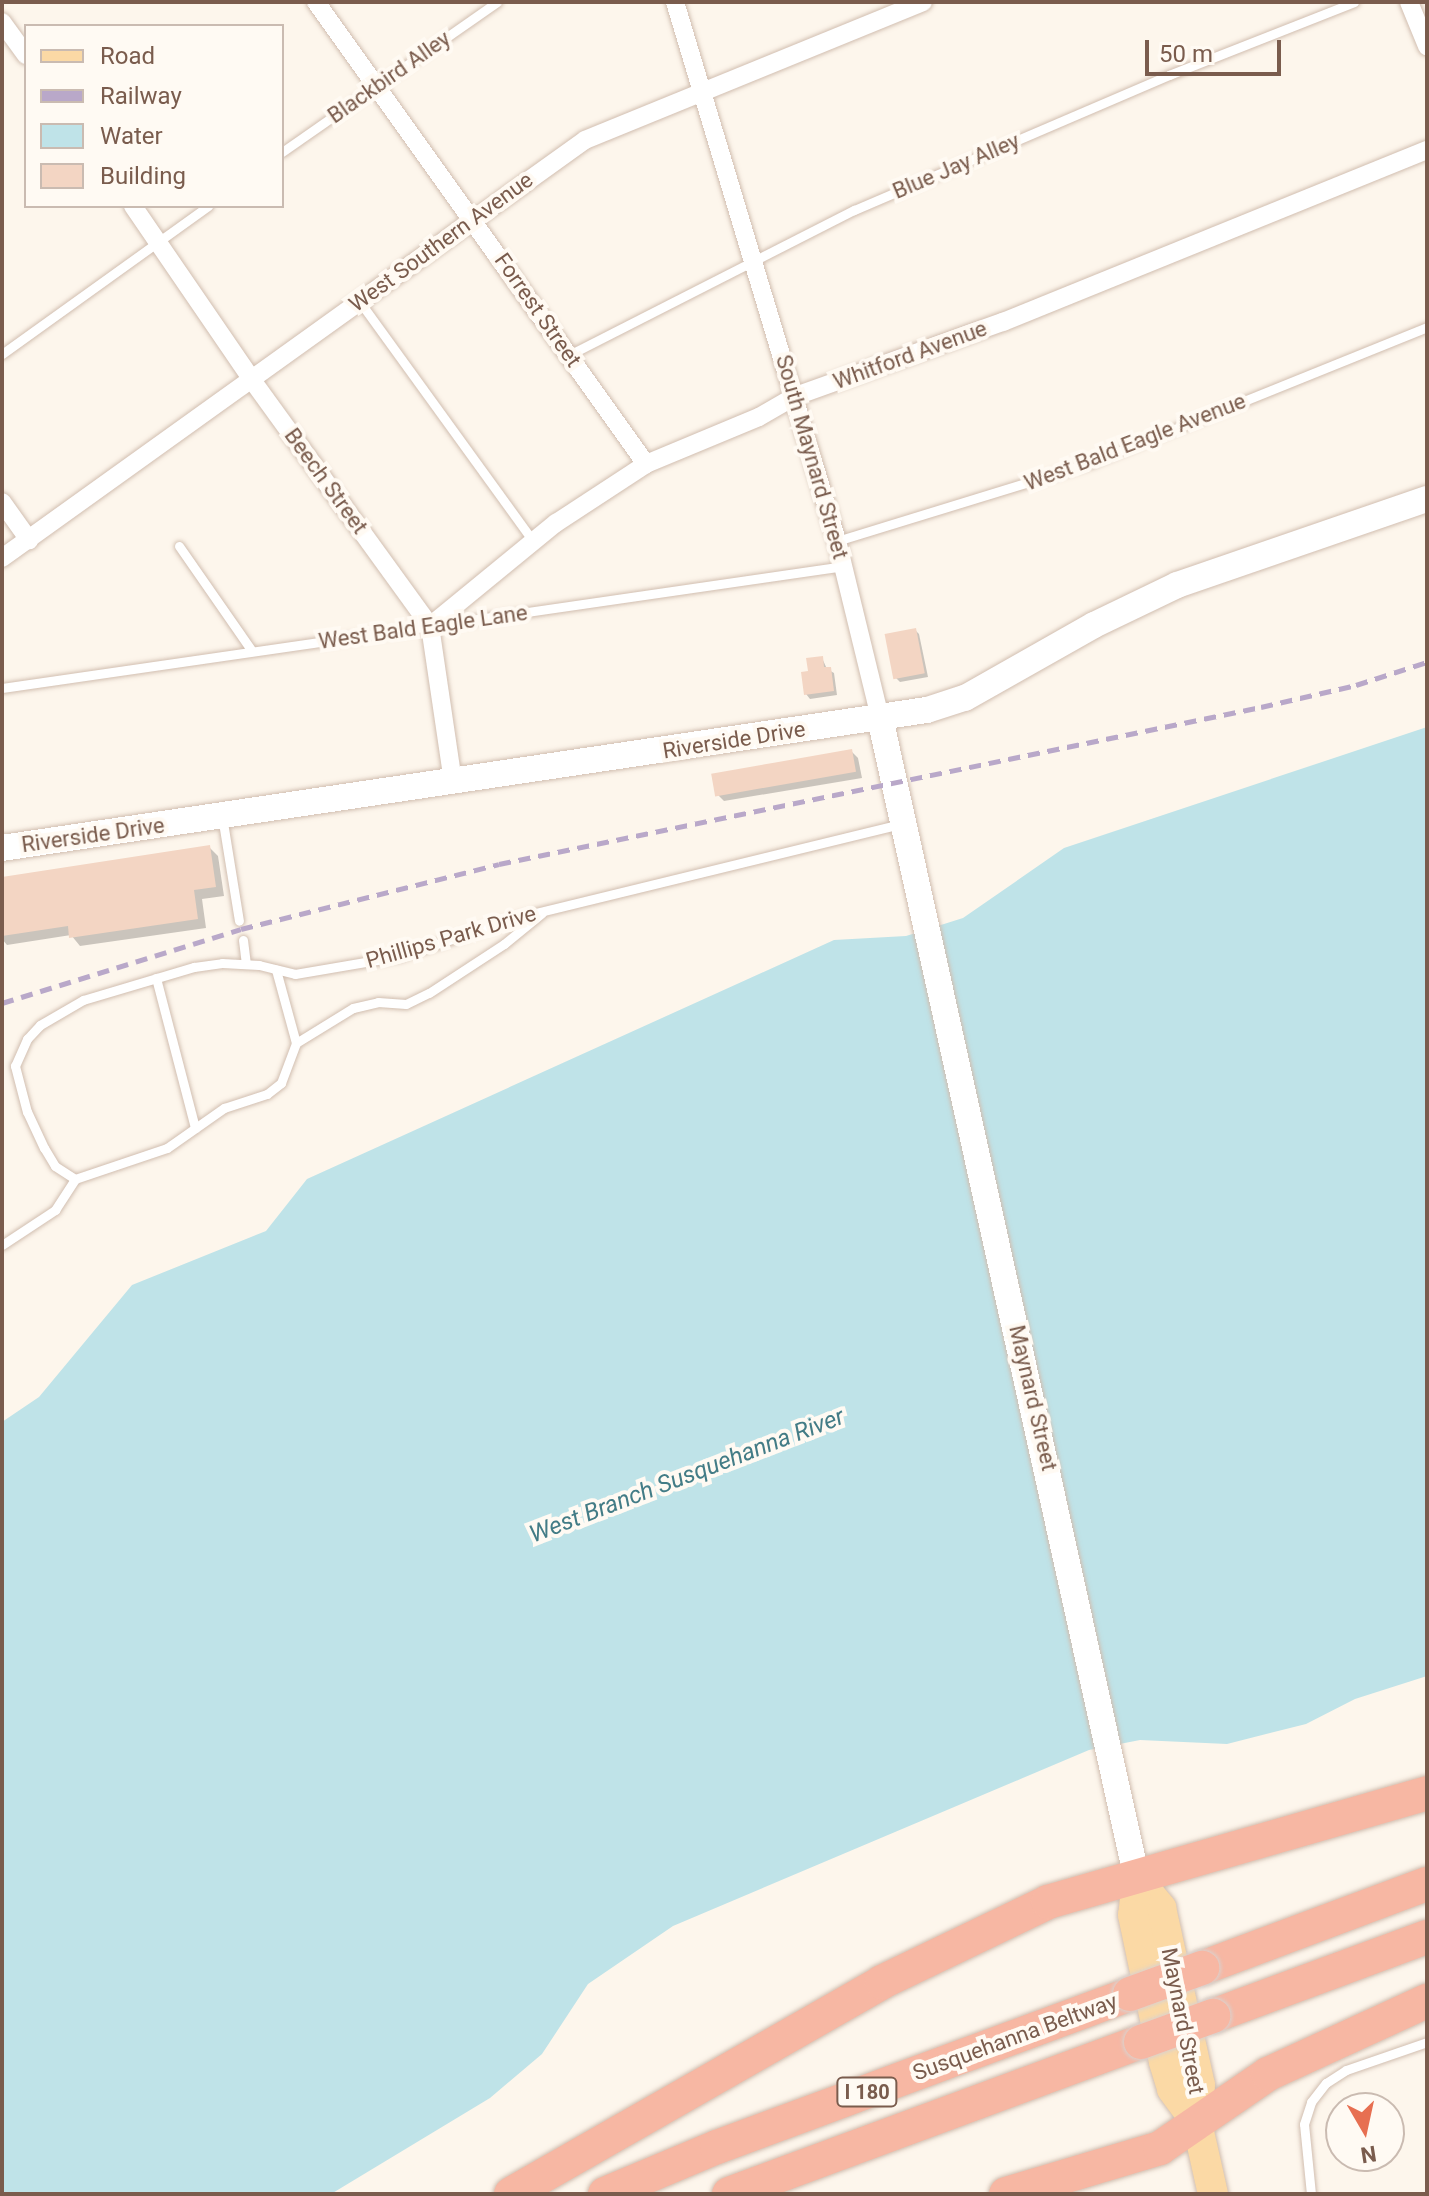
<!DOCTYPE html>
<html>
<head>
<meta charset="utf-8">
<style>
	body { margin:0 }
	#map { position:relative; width:1429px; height:2196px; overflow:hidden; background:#fdf6ec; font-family:Roboto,sans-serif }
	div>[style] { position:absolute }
	.water>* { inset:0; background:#bfe3e8 }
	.shadow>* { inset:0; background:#0003 }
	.building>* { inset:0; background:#f3d5c3; transform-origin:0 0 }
	.roads { filter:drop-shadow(0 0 2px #d1beb0) drop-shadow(0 0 2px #d1beb0) }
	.lane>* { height:9px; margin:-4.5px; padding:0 4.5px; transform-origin:4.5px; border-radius:4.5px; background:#fff }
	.street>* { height:18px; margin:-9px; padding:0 9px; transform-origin:9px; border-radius:9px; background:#fff }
	.secondary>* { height:26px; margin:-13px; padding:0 13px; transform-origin:13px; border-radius:13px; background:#fff }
	.primary>* { height:30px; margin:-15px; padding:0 15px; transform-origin:15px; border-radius:15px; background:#fbd9a5 }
	.highway>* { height:34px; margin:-17px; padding:0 17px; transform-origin:17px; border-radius:17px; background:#f7b7a3 }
	.rail>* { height:5px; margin-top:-2.5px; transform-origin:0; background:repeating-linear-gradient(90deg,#b9a8c9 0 12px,transparent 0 20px) }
	.bridges { filter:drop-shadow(0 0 2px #dad1cd) drop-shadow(0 0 2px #dad1cd) }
	.highway-bridge>* { height:34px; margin:-17px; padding:0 17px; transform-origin:17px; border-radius:17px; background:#f7b7a3 }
	span { translate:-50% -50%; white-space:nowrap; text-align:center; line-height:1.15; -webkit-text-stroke:8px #fffaf3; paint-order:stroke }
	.shield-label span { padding:2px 6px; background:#fffaf3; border:2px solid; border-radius:6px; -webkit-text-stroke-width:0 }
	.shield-label { font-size:20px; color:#7a5c4d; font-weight:700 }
	.street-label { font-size:22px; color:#7a5c4d }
	.water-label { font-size:24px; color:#437c86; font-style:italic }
	.frame { position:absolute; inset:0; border:4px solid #7a5c4d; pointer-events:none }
	.legend { position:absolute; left:24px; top:24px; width:260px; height:184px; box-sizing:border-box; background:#fffaf3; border:2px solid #cabbb1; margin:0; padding:10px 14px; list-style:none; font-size:24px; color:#7a5c4d }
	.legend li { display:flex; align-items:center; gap:16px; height:40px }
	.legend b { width:40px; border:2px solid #cabbb1 }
	.north { position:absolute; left:1325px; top:2092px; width:80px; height:80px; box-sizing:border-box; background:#fffaf3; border:2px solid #cabbb1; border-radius:50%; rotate:171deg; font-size:22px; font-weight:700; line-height:32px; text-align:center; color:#7a5c4d }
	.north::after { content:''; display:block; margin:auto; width:28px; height:36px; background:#e76f51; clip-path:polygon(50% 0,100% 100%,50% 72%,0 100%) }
	.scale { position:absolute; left:1145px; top:40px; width:136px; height:36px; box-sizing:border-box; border:4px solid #7a5c4d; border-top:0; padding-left:10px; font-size:24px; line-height:28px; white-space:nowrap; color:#7a5c4d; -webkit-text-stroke:6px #fffaf3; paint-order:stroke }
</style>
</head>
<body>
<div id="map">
	<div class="water">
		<div style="clip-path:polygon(1427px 727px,1427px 1676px,1355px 1699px,1306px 1724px,1227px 1744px,1140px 1740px,1089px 1750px,673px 1926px,588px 1984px,542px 2054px,490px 2098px,331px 2194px,2px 2194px,2px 1422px,39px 1397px,132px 1285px,266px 1231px,307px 1179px,834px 940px,906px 936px,963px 918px,1064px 848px)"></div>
	</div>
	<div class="shadow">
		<div style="clip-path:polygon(915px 630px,919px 634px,928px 677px,900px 682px,896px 678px)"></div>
		<div style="clip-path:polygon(822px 658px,827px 669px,834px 673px,837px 695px,810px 699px,806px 694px,810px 673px)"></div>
		<div style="clip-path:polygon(852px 752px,858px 758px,862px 778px,724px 801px,717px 794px)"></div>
		<div style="clip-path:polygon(209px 847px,218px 856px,224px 896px,202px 899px,206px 928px,80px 946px,71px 935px,7px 945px,2px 939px,2px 879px)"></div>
	</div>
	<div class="building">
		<div style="left:916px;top:628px;width:46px;height:32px;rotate:79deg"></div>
		<div style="clip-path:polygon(823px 656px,824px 667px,831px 667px,834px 691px,804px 695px,801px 672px,808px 671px,806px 658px)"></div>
		<div style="left:852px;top:749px;width:23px;height:143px;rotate:80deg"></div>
		<div style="clip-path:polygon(210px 845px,216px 887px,194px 890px,198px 919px,69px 938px,68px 926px,2px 936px,2px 877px)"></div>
	</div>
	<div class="roads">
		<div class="lane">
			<div style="left:282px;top:152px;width:262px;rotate:-34.9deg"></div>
			<div style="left:360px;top:302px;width:295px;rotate:54.1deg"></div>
			<div style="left:2px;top:354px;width:254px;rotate:-35.7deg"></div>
			<div style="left:569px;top:355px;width:320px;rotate:-27deg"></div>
			<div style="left:854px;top:210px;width:343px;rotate:-23.2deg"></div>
			<div style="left:1169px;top:75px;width:199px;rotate:-21.5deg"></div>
			<div style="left:837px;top:541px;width:268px;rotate:-17.1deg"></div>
			<div style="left:1093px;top:462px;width:360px;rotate:-22deg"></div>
			<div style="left:179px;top:546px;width:128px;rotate:55.2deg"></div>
			<div style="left:2px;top:688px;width:851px;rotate:-8.24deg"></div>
			<div style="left:222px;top:816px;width:106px;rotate:80.8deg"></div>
			<div style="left:243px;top:940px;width:24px;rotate:83deg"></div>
			<div style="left:156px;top:978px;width:155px;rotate:75.4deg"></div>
			<div style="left:296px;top:1043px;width:67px;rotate:-31.6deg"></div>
			<div style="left:353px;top:1008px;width:26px;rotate:-13deg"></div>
			<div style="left:378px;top:1002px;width:28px;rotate:4deg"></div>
			<div style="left:406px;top:1004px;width:25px;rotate:-26deg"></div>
			<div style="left:429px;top:993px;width:90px;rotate:-33.2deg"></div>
			<div style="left:504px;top:944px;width:49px;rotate:-39.2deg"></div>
			<div style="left:75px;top:1179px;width:24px;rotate:-147deg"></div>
			<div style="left:55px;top:1166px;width:21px;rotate:-121deg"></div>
			<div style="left:44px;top:1148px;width:40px;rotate:-115deg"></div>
			<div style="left:27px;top:1112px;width:48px;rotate:-104.6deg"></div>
			<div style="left:15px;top:1066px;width:30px;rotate:-66deg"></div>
			<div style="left:27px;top:1039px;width:19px;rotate:-47deg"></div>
			<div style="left:40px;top:1025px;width:50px;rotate:-30.2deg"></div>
			<div style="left:83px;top:1000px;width:116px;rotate:-16.6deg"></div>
			<div style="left:194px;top:967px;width:28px;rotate:-8deg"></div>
			<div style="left:222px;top:963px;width:37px;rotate:3deg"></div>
			<div style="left:259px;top:965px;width:37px;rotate:14deg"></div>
			<div style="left:295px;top:974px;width:107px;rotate:-9.7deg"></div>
			<div style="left:400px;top:956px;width:125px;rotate:-18.1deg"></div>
			<div style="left:519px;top:917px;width:392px;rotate:-13.7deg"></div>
			<div style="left:75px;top:1179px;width:97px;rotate:-18.6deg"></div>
			<div style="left:167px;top:1148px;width:70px;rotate:-35.1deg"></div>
			<div style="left:224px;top:1108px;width:45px;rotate:-18deg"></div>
			<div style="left:267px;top:1094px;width:18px;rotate:-38deg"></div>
			<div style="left:281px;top:1083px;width:43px;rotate:-69.4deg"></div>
			<div style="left:296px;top:1043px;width:76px;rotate:-105.3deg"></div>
			<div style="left:2px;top:1245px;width:64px;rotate:-33.4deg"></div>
			<div style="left:55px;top:1210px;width:37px;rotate:-57deg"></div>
			<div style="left:1311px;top:2194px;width:70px;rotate:-95.7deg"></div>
			<div style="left:1304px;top:2124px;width:23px;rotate:-72deg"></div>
			<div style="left:1311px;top:2102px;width:24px;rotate:-52deg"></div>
			<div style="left:1326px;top:2083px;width:24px;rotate:-33deg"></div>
			<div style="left:1346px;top:2070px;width:86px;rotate:-19.1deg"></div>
		</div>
		<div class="street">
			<div style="left:316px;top:2px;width:568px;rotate:54.46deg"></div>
			<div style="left:675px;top:2px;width:563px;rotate:73.27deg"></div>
			<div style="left:837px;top:541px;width:182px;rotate:76.3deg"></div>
			<div style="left:1409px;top:2px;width:48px;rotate:67.8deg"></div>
			<div style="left:2px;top:22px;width:41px;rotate:54deg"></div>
			<div style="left:133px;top:206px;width:211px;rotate:55.6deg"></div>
			<div style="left:252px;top:380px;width:304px;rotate:54.1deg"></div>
			<div style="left:430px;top:626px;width:158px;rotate:81.6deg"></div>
			<div style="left:2px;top:502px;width:47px;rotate:54.6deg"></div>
			<div style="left:2px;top:558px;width:717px;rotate:-35.64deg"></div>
			<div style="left:585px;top:140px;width:365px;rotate:-22.2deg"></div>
			<div style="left:430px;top:626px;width:163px;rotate:-39.3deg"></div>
			<div style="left:556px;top:523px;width:108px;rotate:-33.2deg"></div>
			<div style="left:646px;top:464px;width:122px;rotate:-22.6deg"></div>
			<div style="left:759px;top:417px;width:39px;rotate:-30deg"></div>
			<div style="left:793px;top:397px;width:223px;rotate:-19.7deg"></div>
			<div style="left:1003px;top:322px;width:458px;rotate:-22.1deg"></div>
		</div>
		<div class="secondary">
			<div style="left:880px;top:718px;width:1189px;rotate:77.52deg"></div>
			<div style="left:2px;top:848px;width:935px;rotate:-8.49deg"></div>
			<div style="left:927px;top:710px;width:40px;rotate:-18deg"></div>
			<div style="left:965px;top:698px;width:148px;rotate:-29.5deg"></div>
			<div style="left:1094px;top:625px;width:92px;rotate:-25.7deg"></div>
			<div style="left:1177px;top:585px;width:264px;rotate:-19deg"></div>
		</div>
		<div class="primary">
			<div style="left:1137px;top:1879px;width:38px;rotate:50deg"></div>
			<div style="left:1161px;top:1908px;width:181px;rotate:77.6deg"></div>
			<div style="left:1200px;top:2085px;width:38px;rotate:95deg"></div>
			<div style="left:1197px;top:2123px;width:73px;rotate:77.3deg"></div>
			<div style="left:1137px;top:1879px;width:36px;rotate:96deg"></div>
			<div style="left:1133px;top:1915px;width:150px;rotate:78.1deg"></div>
			<div style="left:1164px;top:2062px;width:28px;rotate:73deg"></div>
			<div style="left:1172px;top:2089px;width:42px;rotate:53.7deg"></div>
		</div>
		<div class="highway">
			<div style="left:1202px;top:1968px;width:240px;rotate:-20.5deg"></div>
			<div style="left:1213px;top:2016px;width:228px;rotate:-20.3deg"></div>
			<div style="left:511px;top:2194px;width:427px;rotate:-29.7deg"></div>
			<div style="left:882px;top:1982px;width:184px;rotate:-25.7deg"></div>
			<div style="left:1048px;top:1902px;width:394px;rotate:-16deg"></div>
			<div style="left:605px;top:2194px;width:121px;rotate:-22.8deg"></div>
			<div style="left:717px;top:2147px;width:440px;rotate:-20.3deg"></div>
			<div style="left:729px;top:2194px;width:439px;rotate:-20.3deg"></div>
			<div style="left:1006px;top:2194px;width:161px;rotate:-16.6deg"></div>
			<div style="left:1160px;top:2148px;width:131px;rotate:-34.4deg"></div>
			<div style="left:1268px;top:2074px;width:175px;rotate:-24.7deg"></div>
		</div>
	</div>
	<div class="rail">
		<div style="left:2px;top:1003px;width:250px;rotate:-17.2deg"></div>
		<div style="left:241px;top:929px;width:266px;rotate:-14.1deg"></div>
		<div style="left:499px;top:864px;width:778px;rotate:-11.64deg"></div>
		<div style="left:1261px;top:707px;width:98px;rotate:-13deg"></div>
		<div style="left:1356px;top:685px;width:75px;rotate:-17.9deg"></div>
	</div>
	<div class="bridges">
		<div class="highway-bridge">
			<div style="left:1130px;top:1994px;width:77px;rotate:-19.9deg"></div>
			<div style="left:1141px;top:2042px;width:77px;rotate:-19.9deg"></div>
		</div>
	</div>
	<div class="shield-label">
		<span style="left:867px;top:2092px">I 180</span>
	</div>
	<div class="street-label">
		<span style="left:389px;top:77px;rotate:-35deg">Blackbird Alley</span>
		<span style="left:956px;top:166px;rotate:-23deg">Blue Jay Alley</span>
		<span style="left:441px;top:242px;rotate:-36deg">West Southern Avenue</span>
		<span style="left:538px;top:310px;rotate:55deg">Forrest Street</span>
		<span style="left:910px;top:355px;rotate:-20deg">Whitford Avenue</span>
		<span style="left:1135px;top:442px;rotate:-21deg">West Bald Eagle Avenue</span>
		<span style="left:812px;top:457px;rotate:74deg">South Maynard Street</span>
		<span style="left:326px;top:481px;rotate:54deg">Beech Street</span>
		<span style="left:423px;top:627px;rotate:-8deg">West Bald Eagle Lane</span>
		<span style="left:734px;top:740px;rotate:-9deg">Riverside Drive</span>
		<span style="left:93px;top:835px;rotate:-8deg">Riverside Drive</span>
		<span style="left:451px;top:937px;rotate:-16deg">Phillips Park Drive</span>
		<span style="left:1033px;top:1398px;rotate:77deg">Maynard Street</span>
		<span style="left:1183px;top:2021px;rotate:79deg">Maynard Street</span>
		<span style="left:1015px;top:2037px;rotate:-20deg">Susquehanna Beltway</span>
	</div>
	<div class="water-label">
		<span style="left:687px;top:1476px;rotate:-21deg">West Branch Susquehanna River</span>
	</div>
	<div class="frame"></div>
	<ul class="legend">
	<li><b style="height:10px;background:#fbd9a5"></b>Road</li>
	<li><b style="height:10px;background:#b9a8c9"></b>Railway</li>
	<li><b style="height:22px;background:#bfe3e8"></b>Water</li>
	<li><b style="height:22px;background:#f3d5c3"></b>Building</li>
	</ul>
	<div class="north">N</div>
	<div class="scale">50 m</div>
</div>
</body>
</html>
